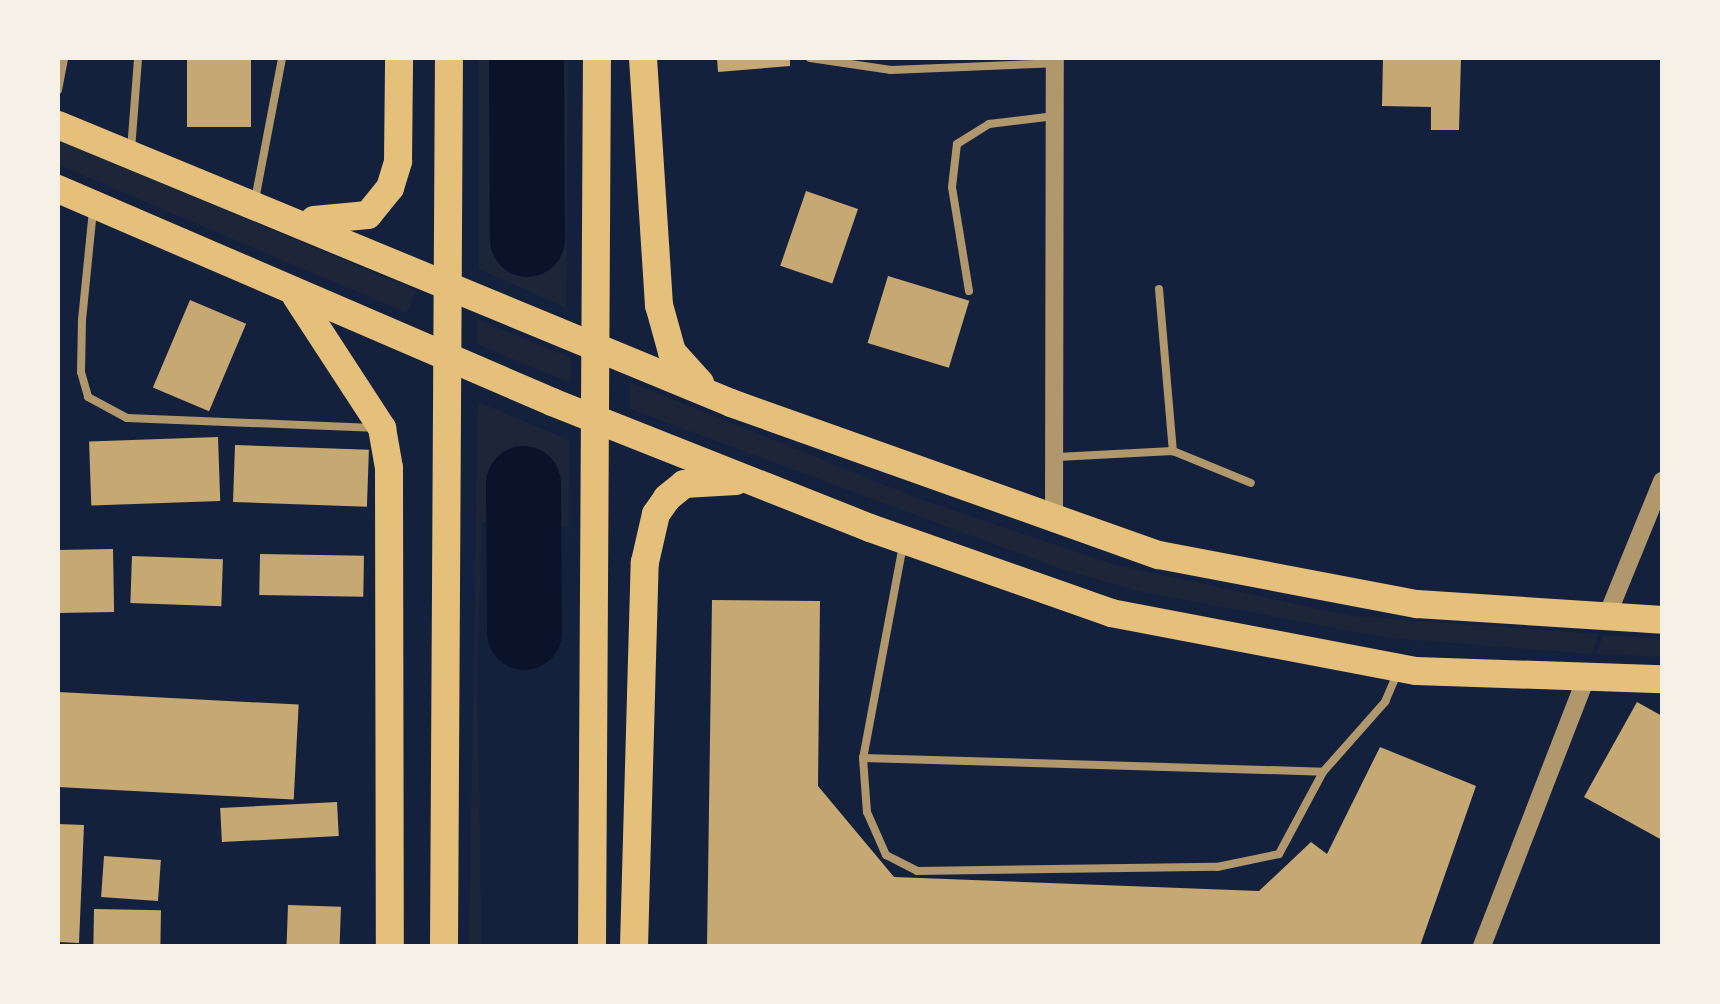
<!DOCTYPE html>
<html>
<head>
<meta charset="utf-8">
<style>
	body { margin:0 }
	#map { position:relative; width:1720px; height:1004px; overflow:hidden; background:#14213d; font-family:"Fira Sans",sans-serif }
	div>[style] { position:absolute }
	.green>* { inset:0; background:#1d2539; transform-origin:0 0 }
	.pier>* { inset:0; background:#14213d }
	.river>* { height:75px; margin:-37.5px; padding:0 37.5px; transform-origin:37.5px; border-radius:37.5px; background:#0b132b }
	.building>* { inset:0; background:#c6a872; transform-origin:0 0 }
	.service>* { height:8px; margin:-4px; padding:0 4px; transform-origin:4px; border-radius:4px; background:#b1986c }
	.tertiary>* { height:18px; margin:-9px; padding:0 9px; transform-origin:9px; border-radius:9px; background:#b1986c }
	.trunk>* { height:28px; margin:-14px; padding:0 14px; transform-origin:14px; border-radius:14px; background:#e5c07b }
	span { translate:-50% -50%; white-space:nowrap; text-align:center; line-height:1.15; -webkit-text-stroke:9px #f6f1e7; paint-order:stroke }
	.frame { position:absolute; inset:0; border:60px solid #f6f1e7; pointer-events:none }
</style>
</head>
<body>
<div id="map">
	<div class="green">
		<div style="clip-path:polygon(479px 58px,495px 58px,495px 166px,556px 185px,555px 58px,568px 58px,566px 308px,479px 269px)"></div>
		<div style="left:58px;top:139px;width:389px;height:24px;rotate:23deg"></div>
		<div style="clip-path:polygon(477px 319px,571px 358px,570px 383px,477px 344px)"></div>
		<div style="clip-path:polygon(630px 382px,917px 498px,1112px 564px,1351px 616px,1598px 634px,1592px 654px,1388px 638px,1143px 592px,1061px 569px,630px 409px)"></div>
		<div style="clip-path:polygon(478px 402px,569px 440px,566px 946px,480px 766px,481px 946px,469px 946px)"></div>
		<div style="clip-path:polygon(1603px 635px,1662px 639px,1662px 657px,1597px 654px)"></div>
	</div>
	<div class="pier">
		<div style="clip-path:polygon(494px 58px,558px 58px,556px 184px,494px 165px)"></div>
		<div style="clip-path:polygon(482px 522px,568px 527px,567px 946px,482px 946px,477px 674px)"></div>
	</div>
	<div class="river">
		<div style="left:526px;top:58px;width:181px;rotate:89.7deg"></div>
		<div style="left:523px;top:483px;width:149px;rotate:89.6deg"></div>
	</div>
	<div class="building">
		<div style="left:187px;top:58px;width:64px;height:69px"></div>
		<div style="clip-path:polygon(717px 58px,790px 58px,790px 66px,718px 72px)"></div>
		<div style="clip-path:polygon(1383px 58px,1461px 58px,1459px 130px,1431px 130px,1431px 107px,1382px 106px)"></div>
		<div style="left:806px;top:191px;width:55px;height:79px;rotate:19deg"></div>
		<div style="left:888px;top:276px;width:85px;height:70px;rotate:17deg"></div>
		<div style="left:190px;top:300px;width:61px;height:95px;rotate:23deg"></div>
		<div style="left:218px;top:437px;width:64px;height:129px;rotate:88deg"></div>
		<div style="left:235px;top:445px;width:134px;height:57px;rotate:2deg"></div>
		<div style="left:113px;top:549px;width:63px;height:55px;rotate:89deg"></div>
		<div style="left:260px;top:554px;width:104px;height:41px;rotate:1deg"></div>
		<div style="left:132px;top:556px;width:91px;height:47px;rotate:2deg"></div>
		<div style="clip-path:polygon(712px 600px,820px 601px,818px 786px,894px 877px,1259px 891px,1311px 842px,1327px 854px,1380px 747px,1476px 786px,1420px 946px,707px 946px)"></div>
		<div style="left:58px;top:692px;width:241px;height:95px;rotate:3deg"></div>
		<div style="clip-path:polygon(1637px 702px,1662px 716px,1662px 840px,1584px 797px)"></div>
		<div style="left:337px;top:802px;width:34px;height:117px;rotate:87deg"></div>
		<div style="clip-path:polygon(58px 824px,84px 825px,79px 943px,58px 942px)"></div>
		<div style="left:104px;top:856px;width:57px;height:41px;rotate:4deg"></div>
		<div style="left:288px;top:905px;width:53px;height:41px;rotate:2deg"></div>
		<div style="left:94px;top:909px;width:67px;height:37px;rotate:1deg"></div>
	</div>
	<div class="service">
		<div style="left:810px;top:58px;width:82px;rotate:8.4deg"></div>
		<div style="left:891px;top:70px;width:164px;rotate:-2.4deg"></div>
		<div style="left:58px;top:90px;width:33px;rotate:-79deg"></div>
		<div style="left:131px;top:150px;width:92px;rotate:-85.6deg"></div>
		<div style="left:255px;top:200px;width:145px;rotate:-79.2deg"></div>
		<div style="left:93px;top:210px;width:111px;rotate:95.7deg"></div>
		<div style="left:82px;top:320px;width:52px;rotate:91.1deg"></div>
		<div style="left:81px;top:372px;width:26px;rotate:74deg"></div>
		<div style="left:88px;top:397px;width:44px;rotate:28.3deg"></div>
		<div style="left:127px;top:418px;width:246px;rotate:2.3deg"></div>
		<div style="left:1159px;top:289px;width:163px;rotate:85.1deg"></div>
		<div style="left:969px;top:291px;width:105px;rotate:-99.3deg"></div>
		<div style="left:952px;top:187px;width:43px;rotate:-83.4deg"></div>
		<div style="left:957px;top:144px;width:38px;rotate:-32deg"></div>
		<div style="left:989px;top:124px;width:66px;rotate:-6.9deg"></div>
		<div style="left:1057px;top:457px;width:116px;rotate:-3deg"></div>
		<div style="left:1173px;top:451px;width:84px;rotate:22.3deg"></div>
		<div style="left:903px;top:545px;width:217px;rotate:100.6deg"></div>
		<div style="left:863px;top:758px;width:54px;rotate:85.8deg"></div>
		<div style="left:867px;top:812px;width:47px;rotate:66.2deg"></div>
		<div style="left:886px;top:855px;width:35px;rotate:27deg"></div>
		<div style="left:917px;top:871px;width:300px;rotate:-0.8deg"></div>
		<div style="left:1217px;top:867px;width:63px;rotate:-11.8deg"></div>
		<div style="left:1279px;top:854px;width:93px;rotate:-61.8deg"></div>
		<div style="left:1323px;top:772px;width:94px;rotate:-48.5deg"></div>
		<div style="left:1385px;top:702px;width:33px;rotate:-67deg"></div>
		<div style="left:863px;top:758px;width:460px;rotate:1.7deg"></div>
	</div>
	<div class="tertiary">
		<div style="left:1054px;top:523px;width:465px;rotate:-89.9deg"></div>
		<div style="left:1607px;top:616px;width:146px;rotate:-67.8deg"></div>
		<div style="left:1482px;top:946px;width:287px;rotate:-68.8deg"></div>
	</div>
	<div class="trunk">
		<div style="left:643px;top:58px;width:248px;rotate:86.3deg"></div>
		<div style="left:659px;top:305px;width:49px;rotate:74.5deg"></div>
		<div style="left:672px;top:352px;width:42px;rotate:47.9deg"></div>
		<div style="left:58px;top:125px;width:728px;rotate:22.44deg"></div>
		<div style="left:731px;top:403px;width:454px;rotate:19.6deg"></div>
		<div style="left:1159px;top:555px;width:263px;rotate:10.8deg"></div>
		<div style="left:1417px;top:604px;width:246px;rotate:3.7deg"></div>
		<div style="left:58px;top:189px;width:538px;rotate:23.32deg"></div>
		<div style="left:552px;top:402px;width:342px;rotate:21.6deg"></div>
		<div style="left:870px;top:528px;width:256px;rotate:19.4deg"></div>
		<div style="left:1111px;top:613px;width:310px;rotate:10.8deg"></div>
		<div style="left:1416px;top:671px;width:246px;rotate:1.9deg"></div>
		<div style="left:314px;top:220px;width:54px;rotate:-5.3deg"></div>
		<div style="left:368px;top:215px;width:35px;rotate:-51deg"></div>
		<div style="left:390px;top:188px;width:28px;rotate:-73deg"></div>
		<div style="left:398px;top:161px;width:103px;rotate:-89.4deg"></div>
		<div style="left:296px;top:296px;width:158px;rotate:56.9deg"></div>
		<div style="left:382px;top:428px;width:41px;rotate:80.1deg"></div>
		<div style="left:389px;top:468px;width:478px;rotate:89.9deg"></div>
		<div style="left:444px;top:946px;width:888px;rotate:-89.68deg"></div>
		<div style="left:592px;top:946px;width:888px;rotate:-89.68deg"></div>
		<div style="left:634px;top:946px;width:384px;rotate:-88.4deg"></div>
		<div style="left:645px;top:562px;width:49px;rotate:-77.1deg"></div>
		<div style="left:656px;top:514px;width:19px;rotate:-55deg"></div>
		<div style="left:667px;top:498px;width:22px;rotate:-39deg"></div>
		<div style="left:684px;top:484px;width:52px;rotate:-3.3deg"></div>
	</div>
	<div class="frame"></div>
</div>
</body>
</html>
